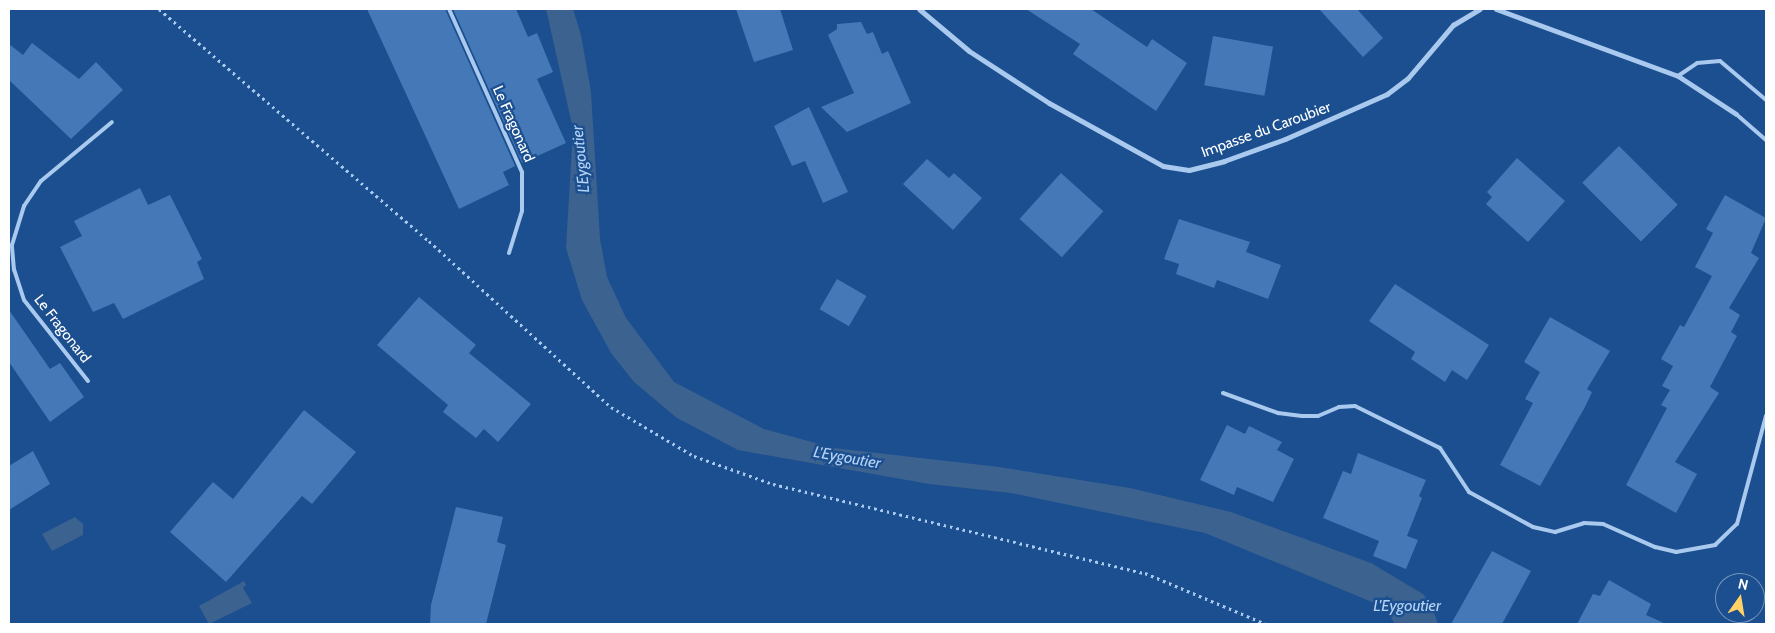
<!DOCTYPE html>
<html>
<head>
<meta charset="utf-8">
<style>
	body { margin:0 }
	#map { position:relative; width:1775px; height:633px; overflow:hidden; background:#1b4f8f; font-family:Cabin,sans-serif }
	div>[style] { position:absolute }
	.water>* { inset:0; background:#3c6290 }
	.building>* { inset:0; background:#4478b7; transform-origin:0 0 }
	.path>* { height:3px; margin-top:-1.5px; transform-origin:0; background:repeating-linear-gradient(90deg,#a9c9ee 0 2.5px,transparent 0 6.5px) }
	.service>* { height:4px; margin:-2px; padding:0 2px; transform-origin:2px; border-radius:2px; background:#a9c9ee }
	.minor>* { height:5px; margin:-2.5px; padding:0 2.5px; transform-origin:2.5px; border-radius:2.5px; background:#a9c9ee }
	span { translate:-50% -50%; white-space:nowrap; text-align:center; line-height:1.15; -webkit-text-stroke:4.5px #1b4f8f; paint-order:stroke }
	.street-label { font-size:15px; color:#fff }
	.water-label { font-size:16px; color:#b5d3f5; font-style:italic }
	.frame { position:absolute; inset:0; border:10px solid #fff; pointer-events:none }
	.north { position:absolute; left:1715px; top:573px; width:50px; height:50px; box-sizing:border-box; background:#1b4f8f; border:1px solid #7695bc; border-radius:50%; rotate:13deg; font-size:14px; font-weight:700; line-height:20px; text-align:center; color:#fff }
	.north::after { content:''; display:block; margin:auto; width:18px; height:22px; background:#ffd166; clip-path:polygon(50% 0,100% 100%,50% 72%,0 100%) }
</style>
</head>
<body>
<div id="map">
	<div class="water">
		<div style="clip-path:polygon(546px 9px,573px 9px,581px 35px,591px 92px,600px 239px,607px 277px,626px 318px,674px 382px,764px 429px,834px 448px,999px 467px,1130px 488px,1231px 512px,1371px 563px,1423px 594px,1431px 604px,1438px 624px,1395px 624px,1384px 607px,1205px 533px,1011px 493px,929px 484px,738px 450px,677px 418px,634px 382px,611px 353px,582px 300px,566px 248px,573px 129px)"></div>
		<div style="clip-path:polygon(75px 517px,83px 524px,83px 535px,52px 551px,42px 534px)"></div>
		<div style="clip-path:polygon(244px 581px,246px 585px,243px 588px,252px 603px,209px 624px,199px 606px)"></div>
	</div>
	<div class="building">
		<div style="clip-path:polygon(367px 9px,445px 9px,515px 166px,503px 172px,509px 185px,459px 209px)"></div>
		<div style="clip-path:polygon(453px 9px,516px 9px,528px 37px,537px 33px,553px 72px,537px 79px,566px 143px,522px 163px)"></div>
		<div style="clip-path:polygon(736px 9px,780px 9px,793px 50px,754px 62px)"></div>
		<div style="clip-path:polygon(1026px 9px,1091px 9px,1147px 47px,1152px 39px,1187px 63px,1156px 111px,1073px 54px,1080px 44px)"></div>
		<div style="clip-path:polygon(1319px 9px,1357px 9px,1383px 38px,1363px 57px)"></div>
		<div style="clip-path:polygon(861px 22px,867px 34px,873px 32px,882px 54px,888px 51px,911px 103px,847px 132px,821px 107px,854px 93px,828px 35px,837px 29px,837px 24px)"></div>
		<div style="left:1213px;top:36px;width:61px;height:50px;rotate:10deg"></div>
		<div style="clip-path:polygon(32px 43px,79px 79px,96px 62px,123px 90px,71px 139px,9px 80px,9px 44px,23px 55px)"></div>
		<div style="clip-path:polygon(809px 107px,848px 192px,823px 203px,805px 161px,792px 166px,774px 126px)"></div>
		<div style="left:1619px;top:146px;width:83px;height:52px;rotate:45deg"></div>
		<div style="clip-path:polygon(1517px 158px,1565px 201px,1528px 242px,1486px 204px,1492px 197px,1487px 192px)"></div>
		<div style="clip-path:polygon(927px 159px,949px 178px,954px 173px,982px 198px,953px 230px,903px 184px)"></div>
		<div style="left:1061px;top:173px;width:57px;height:62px;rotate:42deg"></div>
		<div style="clip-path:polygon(140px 188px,148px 205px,170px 195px,202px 259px,197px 262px,204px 279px,123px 319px,114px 303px,93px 312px,60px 247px,82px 236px,74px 221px)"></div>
		<div style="clip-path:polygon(1725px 195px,1766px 218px,1751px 253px,1759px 258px,1729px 308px,1740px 315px,1731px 332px,1737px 336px,1710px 387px,1719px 393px,1675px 462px,1697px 474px,1676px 513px,1626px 485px,1667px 408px,1661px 405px,1670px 390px,1662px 386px,1673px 366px,1661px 359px,1680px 325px,1684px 327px,1712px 276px,1695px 267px,1713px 233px,1706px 229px)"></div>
		<div style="clip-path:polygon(1179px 219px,1250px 242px,1246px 252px,1281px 265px,1268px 299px,1217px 280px,1214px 288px,1176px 274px,1179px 264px,1164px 259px)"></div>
		<div style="left:837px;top:279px;width:34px;height:35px;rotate:30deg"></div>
		<div style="clip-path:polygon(1395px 284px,1489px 345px,1467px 380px,1452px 370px,1445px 382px,1411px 359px,1415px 352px,1369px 321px)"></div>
		<div style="clip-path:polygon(419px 297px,476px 345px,469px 353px,531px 404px,498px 442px,484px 429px,476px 438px,443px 412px,448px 405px,377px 345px)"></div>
		<div style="clip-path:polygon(9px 310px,50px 369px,60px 363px,84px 397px,50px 422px,9px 362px)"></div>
		<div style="clip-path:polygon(1550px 317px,1610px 351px,1587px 389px,1592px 392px,1585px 407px,1540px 486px,1500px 465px,1533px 403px,1525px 399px,1540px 372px,1524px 362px)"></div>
		<div style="clip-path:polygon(304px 410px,356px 452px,312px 504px,302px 496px,226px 582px,170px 532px,213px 482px,233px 499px)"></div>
		<div style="clip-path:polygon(1227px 425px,1245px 434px,1249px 426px,1282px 442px,1277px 450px,1294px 459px,1273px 502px,1237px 487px,1234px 495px,1200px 480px)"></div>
		<div style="clip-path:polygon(33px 451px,50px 484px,9px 510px,9px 466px)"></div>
		<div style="clip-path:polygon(1358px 453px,1426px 480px,1419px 496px,1422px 498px,1407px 536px,1418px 540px,1406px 569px,1373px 556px,1379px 541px,1323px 518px,1343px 471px,1351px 474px)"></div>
		<div style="clip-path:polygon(456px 507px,503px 517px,497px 542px,506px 545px,486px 624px,430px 624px,431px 605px)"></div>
		<div style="clip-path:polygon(1492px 551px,1531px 571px,1502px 624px,1451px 624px)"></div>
		<div style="clip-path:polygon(1609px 580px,1651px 604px,1646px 615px,1666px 624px,1577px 624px,1593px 594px,1600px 596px)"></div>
	</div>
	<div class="path">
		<div style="left:159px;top:9px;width:356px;rotate:40.7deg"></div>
		<div style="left:429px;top:241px;width:246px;rotate:42.4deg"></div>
		<div style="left:611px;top:407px;width:96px;rotate:30.6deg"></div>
		<div style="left:694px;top:456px;width:84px;rotate:19.5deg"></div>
		<div style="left:773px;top:484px;width:382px;rotate:13.5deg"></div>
		<div style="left:1145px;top:573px;width:131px;rotate:22.9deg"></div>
	</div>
	<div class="service">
		<div style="left:449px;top:9px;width:179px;rotate:65.9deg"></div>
		<div style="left:522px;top:172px;width:39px;rotate:90deg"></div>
		<div style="left:522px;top:211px;width:44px;rotate:107.2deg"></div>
		<div style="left:1678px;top:76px;width:23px;rotate:-34deg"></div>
		<div style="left:1697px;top:63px;width:23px;rotate:-5deg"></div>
		<div style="left:1720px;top:61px;width:60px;rotate:40.3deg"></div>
		<div style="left:1736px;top:114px;width:40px;rotate:41deg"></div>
		<div style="left:88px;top:381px;width:103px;rotate:-128.3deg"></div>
		<div style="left:24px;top:300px;width:32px;rotate:-108deg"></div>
		<div style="left:14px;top:270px;width:25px;rotate:-95deg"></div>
		<div style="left:12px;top:245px;width:41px;rotate:-72.9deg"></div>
		<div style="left:24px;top:206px;width:30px;rotate:-56deg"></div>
		<div style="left:41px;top:181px;width:92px;rotate:-39.7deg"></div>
		<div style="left:1223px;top:393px;width:59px;rotate:20deg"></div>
		<div style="left:1278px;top:413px;width:24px;rotate:7deg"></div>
		<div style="left:1302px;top:416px;width:16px"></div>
		<div style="left:1318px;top:416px;width:23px;rotate:-23deg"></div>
		<div style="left:1339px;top:407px;width:16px;rotate:-4deg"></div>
		<div style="left:1355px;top:406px;width:95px;rotate:26.3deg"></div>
		<div style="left:1440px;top:448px;width:53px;rotate:56.6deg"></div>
		<div style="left:1469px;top:492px;width:73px;rotate:28.7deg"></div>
		<div style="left:1533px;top:527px;width:23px;rotate:13deg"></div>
		<div style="left:1555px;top:532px;width:30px;rotate:-17deg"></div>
		<div style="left:1584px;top:523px;width:19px;rotate:3deg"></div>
		<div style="left:1603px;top:524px;width:57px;rotate:23.9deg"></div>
		<div style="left:1655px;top:547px;width:22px;rotate:13deg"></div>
		<div style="left:1676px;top:552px;width:40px;rotate:-10deg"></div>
		<div style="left:1715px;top:545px;width:30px;rotate:-44deg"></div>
		<div style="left:1737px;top:524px;width:112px;rotate:-75deg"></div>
	</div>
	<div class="minor">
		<div style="left:919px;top:9px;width:65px;rotate:40deg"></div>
		<div style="left:969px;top:51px;width:95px;rotate:33deg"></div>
		<div style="left:1049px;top:103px;width:130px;rotate:28.9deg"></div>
		<div style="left:1163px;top:166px;width:26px;rotate:9deg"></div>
		<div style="left:1189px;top:170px;width:36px;rotate:-14deg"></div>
		<div style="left:1224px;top:161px;width:65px;rotate:-19.8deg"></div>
		<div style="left:1285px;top:139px;width:111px;rotate:-23.8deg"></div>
		<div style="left:1387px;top:94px;width:26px;rotate:-37deg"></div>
		<div style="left:1408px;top:78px;width:70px;rotate:-49.7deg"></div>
		<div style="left:1453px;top:25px;width:31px;rotate:-31deg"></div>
		<div style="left:1496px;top:9px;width:194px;rotate:20.2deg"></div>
		<div style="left:1678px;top:76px;width:69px;rotate:33.2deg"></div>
	</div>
	<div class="street-label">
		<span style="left:513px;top:124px;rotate:66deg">Le Fragonard</span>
		<span style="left:1266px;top:130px;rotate:-20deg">Impasse du Caroubier</span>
		<span style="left:62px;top:329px;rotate:52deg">Le Fragonard</span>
	</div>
	<div class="water-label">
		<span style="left:581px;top:159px;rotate:-96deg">L'Eygoutier</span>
		<span style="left:847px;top:458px;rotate:10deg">L'Eygoutier</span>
		<span style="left:1407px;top:606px">L'Eygoutier</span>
	</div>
	<div class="frame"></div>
	<div class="north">N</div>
</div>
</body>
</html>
